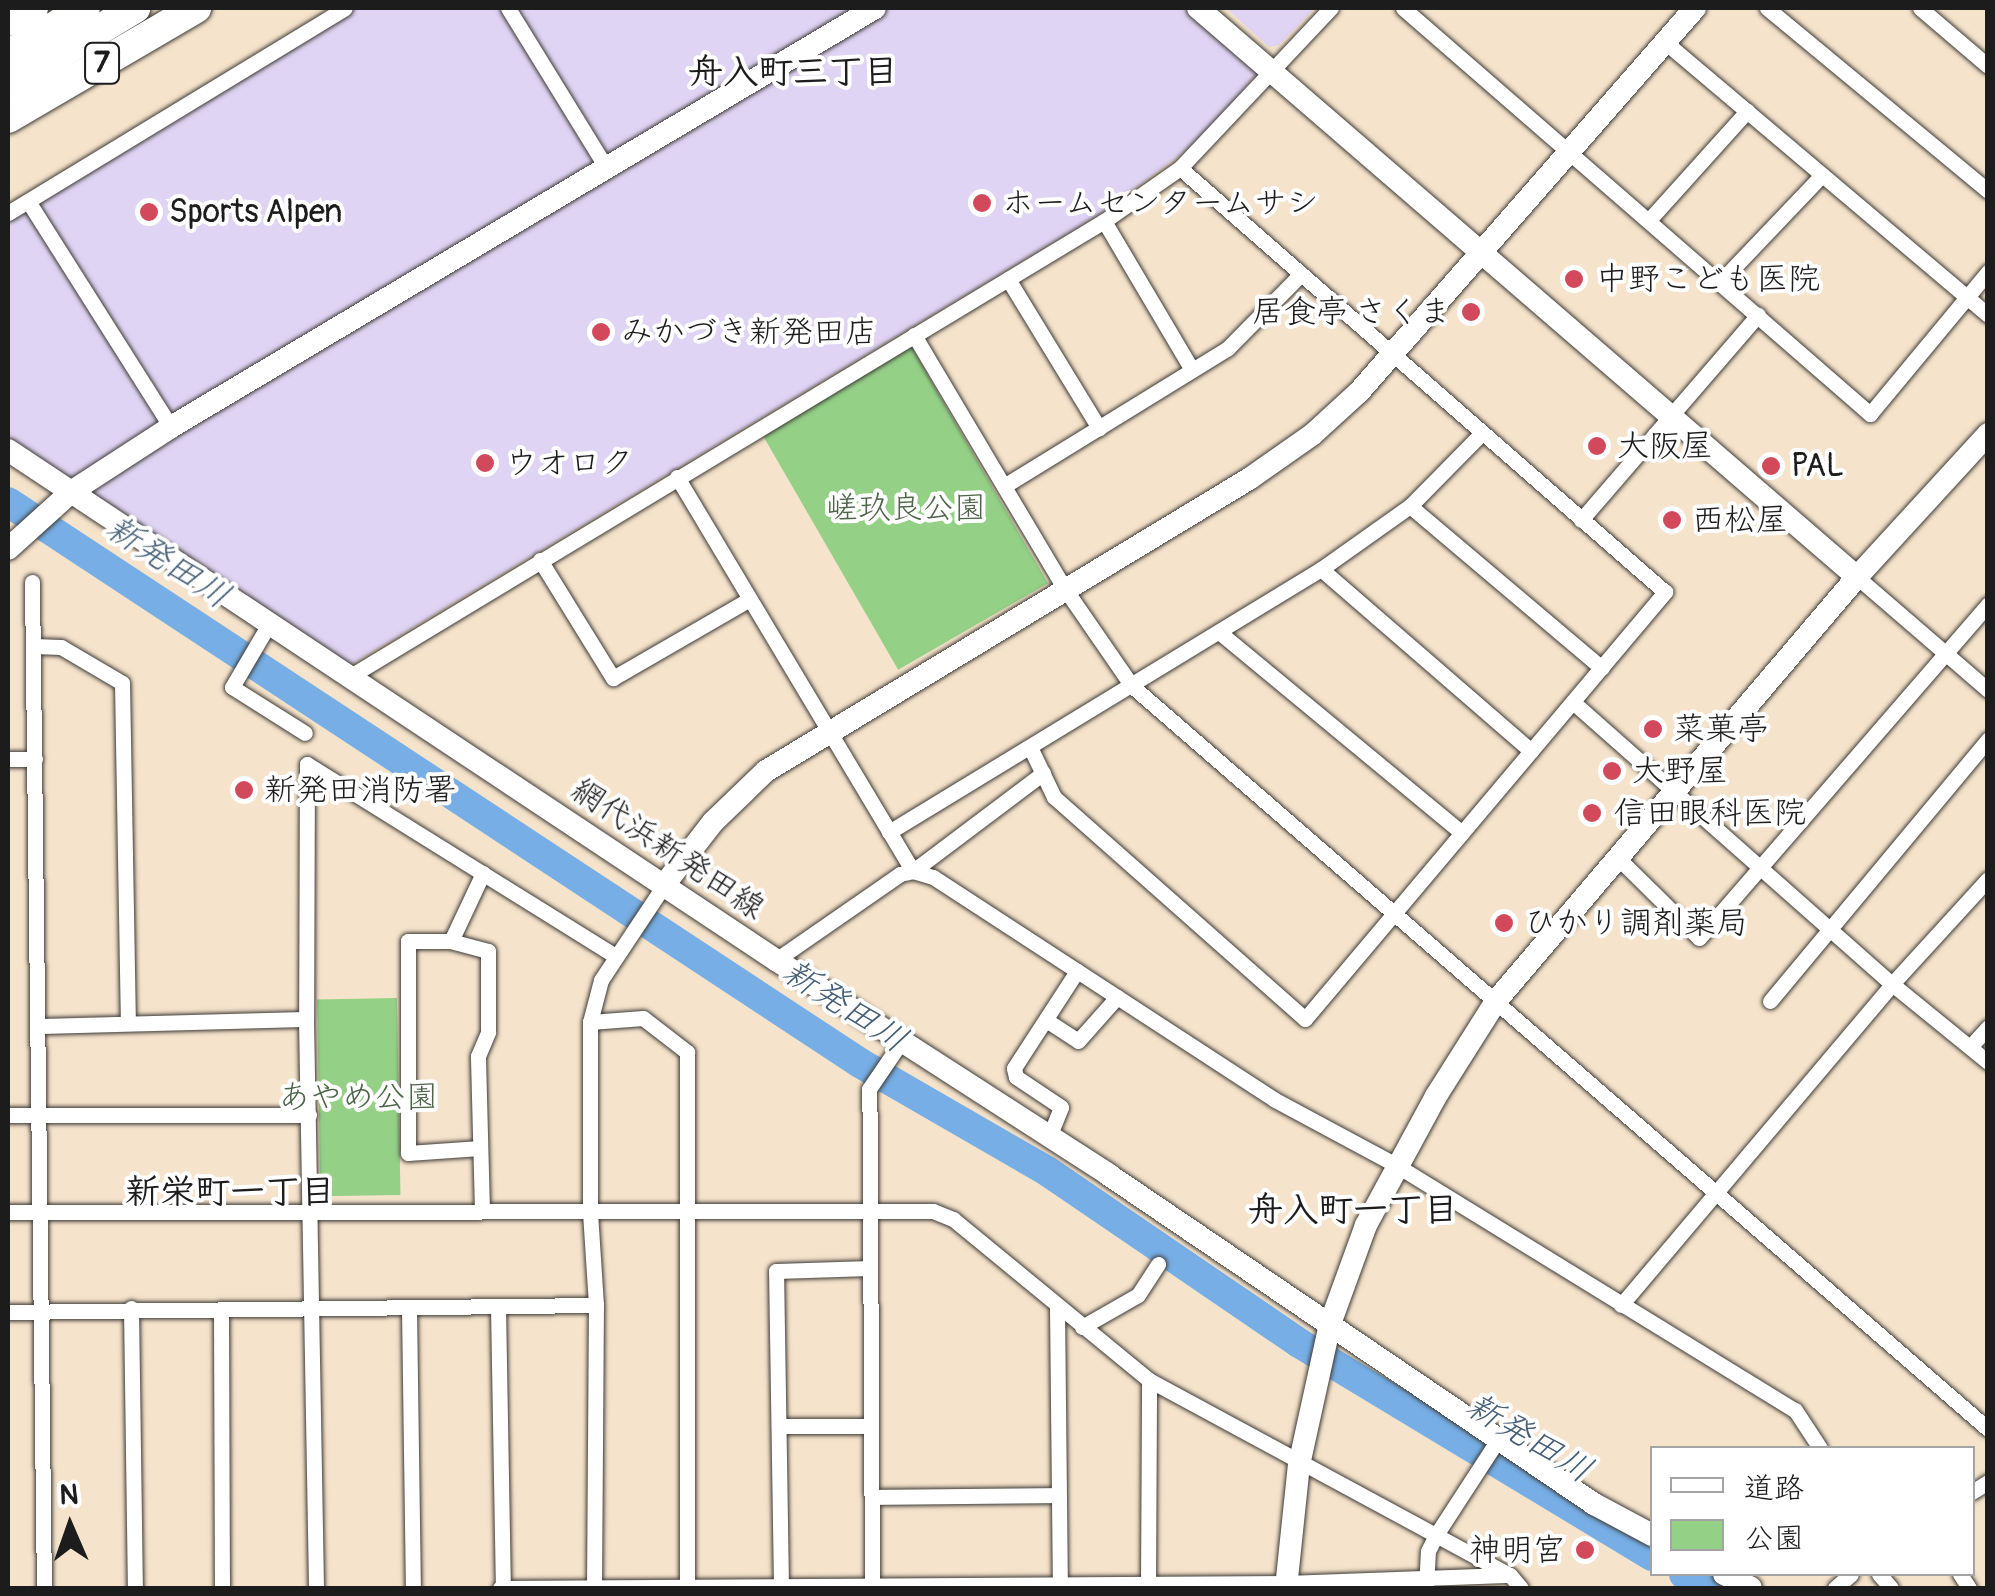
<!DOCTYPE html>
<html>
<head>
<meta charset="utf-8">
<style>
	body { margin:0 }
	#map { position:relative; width:1995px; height:1596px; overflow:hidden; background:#f5e3cb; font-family:Pangolin,"Klee One",sans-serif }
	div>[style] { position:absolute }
	.built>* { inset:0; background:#e0d4f4 }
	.green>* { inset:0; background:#94d187; transform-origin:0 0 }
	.river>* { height:30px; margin:-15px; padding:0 15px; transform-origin:15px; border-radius:15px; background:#76aee5 }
	.roads { filter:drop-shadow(0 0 2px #3d3a36) drop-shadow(0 0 2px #3d3a36) }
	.street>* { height:15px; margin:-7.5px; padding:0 7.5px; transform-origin:7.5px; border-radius:7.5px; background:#fff }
	.secondary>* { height:22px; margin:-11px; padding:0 11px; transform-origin:11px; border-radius:11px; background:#fff }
	.highway>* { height:30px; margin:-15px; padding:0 15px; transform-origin:15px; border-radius:15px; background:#fff }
	.dots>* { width:28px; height:28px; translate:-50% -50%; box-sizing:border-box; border:5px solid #fff; border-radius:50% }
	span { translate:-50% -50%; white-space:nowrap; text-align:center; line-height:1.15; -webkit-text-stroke:8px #fff; paint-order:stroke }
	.shield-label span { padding:2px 8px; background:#fff; border:2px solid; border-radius:8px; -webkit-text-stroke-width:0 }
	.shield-label { font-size:30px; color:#1c1c1c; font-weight:700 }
	.poi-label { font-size:32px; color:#1c1c1c }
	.left { translate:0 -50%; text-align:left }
	.right { translate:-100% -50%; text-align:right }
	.park-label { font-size:32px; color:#4c6447 }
	.street-label { font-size:32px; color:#1c1c1c }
	.neighbourhood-label { font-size:35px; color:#1c1c1c; font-weight:700 }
	.water-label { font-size:35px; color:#445e76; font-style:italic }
	.frame { position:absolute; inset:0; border:10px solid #1c1c1c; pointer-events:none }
	.legend { position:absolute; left:1650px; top:1446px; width:325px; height:130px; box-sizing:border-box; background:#fff; border:2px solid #a4a4a4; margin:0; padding:12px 18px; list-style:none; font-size:30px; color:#1c1c1c }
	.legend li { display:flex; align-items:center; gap:20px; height:50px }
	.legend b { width:50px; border:2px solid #a4a4a4 }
	.north { position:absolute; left:20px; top:1476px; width:100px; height:100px; -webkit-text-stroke:8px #fff; paint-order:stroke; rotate:358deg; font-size:28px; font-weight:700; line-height:40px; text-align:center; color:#1c1c1c }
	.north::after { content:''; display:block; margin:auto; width:35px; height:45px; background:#1c1c1c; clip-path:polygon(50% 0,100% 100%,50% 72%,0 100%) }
</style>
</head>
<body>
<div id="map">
	<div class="built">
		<div style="clip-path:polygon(357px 8px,1183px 8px,1258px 72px,1201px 139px,1100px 214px,350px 665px,8px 440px,8px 220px)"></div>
		<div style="clip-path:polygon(1226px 8px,1315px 8px,1279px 45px,1269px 47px)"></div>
	</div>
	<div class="green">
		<div style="left:911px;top:346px;width:274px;height:173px;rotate:60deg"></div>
		<div style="left:397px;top:998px;width:197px;height:80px;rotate:89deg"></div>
	</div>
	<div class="river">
		<div style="left:8px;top:502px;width:1020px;rotate:33.36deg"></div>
		<div style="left:860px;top:1063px;width:216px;rotate:30deg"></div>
		<div style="left:1047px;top:1171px;width:305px;rotate:34.3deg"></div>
		<div style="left:1299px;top:1343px;width:412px;rotate:31.1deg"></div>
		<div style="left:1684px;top:1574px;width:31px;rotate:27deg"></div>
	</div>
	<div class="roads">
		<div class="street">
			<div style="left:508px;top:8px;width:187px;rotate:58.4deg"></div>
			<div style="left:1403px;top:8px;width:619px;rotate:41deg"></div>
			<div style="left:1870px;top:414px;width:185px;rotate:-50.3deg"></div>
			<div style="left:1767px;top:8px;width:287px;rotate:39.6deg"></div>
			<div style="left:1920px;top:8px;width:89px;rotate:40.5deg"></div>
			<div style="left:1665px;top:42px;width:423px;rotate:40.2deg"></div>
			<div style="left:28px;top:201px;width:267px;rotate:57.7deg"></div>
			<div style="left:8px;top:213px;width:394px;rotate:-31.3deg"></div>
			<div style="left:1649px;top:220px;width:147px;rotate:-48deg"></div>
			<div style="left:1104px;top:221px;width:173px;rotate:59.4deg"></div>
			<div style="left:1008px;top:279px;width:175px;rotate:58.6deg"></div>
			<div style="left:1720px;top:282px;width:148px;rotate:-46.4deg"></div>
			<div style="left:914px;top:335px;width:295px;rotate:59.3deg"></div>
			<div style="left:1065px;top:589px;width:118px;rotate:55.4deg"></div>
			<div style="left:1132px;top:686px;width:1133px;rotate:40.96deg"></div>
			<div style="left:677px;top:477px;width:459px;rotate:59.1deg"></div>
			<div style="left:913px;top:871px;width:21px;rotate:17deg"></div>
			<div style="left:933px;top:877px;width:408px;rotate:33.1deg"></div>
			<div style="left:1275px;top:1100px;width:137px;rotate:28.2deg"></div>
			<div style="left:1396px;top:1165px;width:468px;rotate:31.6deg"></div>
			<div style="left:1795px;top:1410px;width:45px;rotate:56.7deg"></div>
			<div style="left:1004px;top:486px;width:263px;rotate:-31.6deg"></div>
			<div style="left:1228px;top:348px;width:104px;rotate:-45.4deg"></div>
			<div style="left:1410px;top:506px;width:251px;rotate:40.2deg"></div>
			<div style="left:1581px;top:520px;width:271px;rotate:-49.2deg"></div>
			<div style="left:540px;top:560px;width:139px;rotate:58.3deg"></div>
			<div style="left:613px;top:678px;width:158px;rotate:-30deg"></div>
			<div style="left:1321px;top:569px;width:278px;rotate:40.9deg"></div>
			<div style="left:1857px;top:577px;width:173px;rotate:40.8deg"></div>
			<div style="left:32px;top:582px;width:1006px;rotate:89.32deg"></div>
			<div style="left:269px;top:624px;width:73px;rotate:120.4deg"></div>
			<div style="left:232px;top:687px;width:86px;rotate:32.2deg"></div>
			<div style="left:1219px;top:632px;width:315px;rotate:39.6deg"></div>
			<div style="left:34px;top:646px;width:27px;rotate:2deg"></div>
			<div style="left:61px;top:647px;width:71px;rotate:30.5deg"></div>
			<div style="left:122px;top:683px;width:338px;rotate:89deg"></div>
			<div style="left:349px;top:677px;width:882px;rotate:-31.13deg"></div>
			<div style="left:1104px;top:221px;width:93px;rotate:-34.9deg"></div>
			<div style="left:1180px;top:168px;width:220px;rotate:-46.7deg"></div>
			<div style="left:1573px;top:702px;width:426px;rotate:41.5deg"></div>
			<div style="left:1892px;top:984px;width:124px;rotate:39.1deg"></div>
			<div style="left:1030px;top:747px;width:55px;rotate:64.4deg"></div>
			<div style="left:1054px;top:797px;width:335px;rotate:41.5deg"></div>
			<div style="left:1305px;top:1019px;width:559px;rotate:-49.87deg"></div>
			<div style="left:1665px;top:592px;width:644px;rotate:-138.84deg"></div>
			<div style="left:8px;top:759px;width:27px"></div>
			<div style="left:307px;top:764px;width:255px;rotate:90.2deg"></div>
			<div style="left:306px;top:1019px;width:569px;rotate:88.99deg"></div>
			<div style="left:307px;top:764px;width:363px;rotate:31.9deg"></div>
			<div style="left:889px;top:832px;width:506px;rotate:-31.33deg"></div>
			<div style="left:1321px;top:569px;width:109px;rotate:-35.3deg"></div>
			<div style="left:1410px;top:506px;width:101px;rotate:-45.4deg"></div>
			<div style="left:1619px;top:859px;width:112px;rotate:44.6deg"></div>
			<div style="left:1699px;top:938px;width:442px;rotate:-49.1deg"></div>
			<div style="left:451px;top:941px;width:43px;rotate:180deg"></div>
			<div style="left:408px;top:941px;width:212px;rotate:90deg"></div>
			<div style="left:408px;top:1153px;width:72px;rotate:-4deg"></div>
			<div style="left:776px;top:960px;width:151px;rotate:-34.7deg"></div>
			<div style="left:900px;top:874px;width:13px;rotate:-13deg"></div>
			<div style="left:913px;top:871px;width:163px;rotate:-37deg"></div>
			<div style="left:1770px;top:1001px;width:341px;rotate:-50.2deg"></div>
			<div style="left:1046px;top:1020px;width:38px;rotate:33deg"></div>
			<div style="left:1078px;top:1041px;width:59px;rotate:-48.4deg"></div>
			<div style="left:590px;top:1022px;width:53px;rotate:-4.3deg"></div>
			<div style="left:643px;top:1018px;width:56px;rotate:37.7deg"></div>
			<div style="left:687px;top:1052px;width:535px;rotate:90deg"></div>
			<div style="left:39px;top:1026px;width:267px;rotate:-1.5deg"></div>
			<div style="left:1970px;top:1047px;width:27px;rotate:-48deg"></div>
			<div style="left:8px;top:1115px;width:301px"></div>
			<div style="left:1049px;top:1137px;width:32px;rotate:-68deg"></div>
			<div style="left:1061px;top:1107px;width:54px;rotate:-146.3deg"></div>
			<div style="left:1016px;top:1077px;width:9px;rotate:-103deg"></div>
			<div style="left:1014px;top:1068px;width:116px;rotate:-57deg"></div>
			<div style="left:482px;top:1211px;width:155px;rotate:-91.5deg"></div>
			<div style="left:478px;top:1056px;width:26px;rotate:-67deg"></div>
			<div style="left:488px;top:1032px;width:81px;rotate:-90deg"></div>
			<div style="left:488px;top:951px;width:38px;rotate:-165deg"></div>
			<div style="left:451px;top:941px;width:75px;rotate:-64.8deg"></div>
			<div style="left:8px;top:1212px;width:925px;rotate:-0.06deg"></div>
			<div style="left:933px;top:1211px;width:22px;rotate:22deg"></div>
			<div style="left:953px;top:1219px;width:254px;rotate:39.4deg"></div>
			<div style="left:1149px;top:1380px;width:410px;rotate:28.4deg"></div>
			<div style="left:1510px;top:1575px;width:17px;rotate:50deg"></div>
			<div style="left:1621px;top:1305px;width:420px;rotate:-49.8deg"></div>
			<div style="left:1892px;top:984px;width:142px;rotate:-47.6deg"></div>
			<div style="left:498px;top:1306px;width:282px;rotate:89deg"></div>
			<div style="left:1057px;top:1307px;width:278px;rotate:89.4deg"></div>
			<div style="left:131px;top:1308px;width:280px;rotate:89.2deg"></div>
			<div style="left:409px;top:1308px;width:280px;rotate:89.2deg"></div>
			<div style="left:221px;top:1309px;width:279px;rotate:89.8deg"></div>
			<div style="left:8px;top:1312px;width:588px;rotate:-0.68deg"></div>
			<div style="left:1082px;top:1327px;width:64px;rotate:-29.7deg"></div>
			<div style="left:1138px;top:1295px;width:37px;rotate:-57deg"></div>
			<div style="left:779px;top:1426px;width:92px"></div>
			<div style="left:1972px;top:1492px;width:19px;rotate:-32deg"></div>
			<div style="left:872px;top:1497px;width:185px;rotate:-0.6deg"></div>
			<div style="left:1879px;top:1574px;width:18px;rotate:49deg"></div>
			<div style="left:1960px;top:1574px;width:17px;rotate:57deg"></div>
			<div style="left:781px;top:1586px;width:315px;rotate:-90.9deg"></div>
			<div style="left:776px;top:1271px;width:94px;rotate:-1.8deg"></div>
			<div style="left:500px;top:1588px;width:786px;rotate:-0.36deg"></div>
			<div style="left:1286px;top:1583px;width:220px;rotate:-2.1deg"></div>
			<div style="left:594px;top:1588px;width:283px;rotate:-89.6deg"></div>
			<div style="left:596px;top:1305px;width:93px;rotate:-93.7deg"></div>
			<div style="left:590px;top:1212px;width:190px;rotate:-90deg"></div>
			<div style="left:590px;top:1022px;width:43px;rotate:-75.3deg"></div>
			<div style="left:601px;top:980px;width:114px;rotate:-56.4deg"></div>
			<div style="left:872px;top:1588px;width:499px;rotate:-90.3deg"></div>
			<div style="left:869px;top:1089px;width:57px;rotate:-55.8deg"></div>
			<div style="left:1148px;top:1588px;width:208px;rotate:-89.7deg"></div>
			<div style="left:1426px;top:1588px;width:37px;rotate:-87deg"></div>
			<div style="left:1428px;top:1551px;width:18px;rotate:-63deg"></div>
			<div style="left:1436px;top:1535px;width:116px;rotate:-57deg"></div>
			<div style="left:1835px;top:1588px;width:21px;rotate:-41deg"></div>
		</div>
		<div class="secondary">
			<div style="left:1198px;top:8px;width:871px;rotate:40.81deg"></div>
			<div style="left:8px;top:450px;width:922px;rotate:33.59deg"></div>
			<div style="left:776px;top:960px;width:396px;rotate:32.8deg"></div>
			<div style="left:1109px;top:1175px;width:586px;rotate:34.15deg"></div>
			<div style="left:1594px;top:1504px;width:66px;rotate:28.1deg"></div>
			<div style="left:8px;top:549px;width:85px;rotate:-42.1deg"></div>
			<div style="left:71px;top:492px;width:119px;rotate:-33deg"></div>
			<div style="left:171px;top:427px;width:819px;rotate:-30.76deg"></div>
			<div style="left:664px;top:885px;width:80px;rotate:-52.1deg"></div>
			<div style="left:713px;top:822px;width:74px;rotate:-43.9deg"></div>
			<div style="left:766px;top:771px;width:564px;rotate:-31.16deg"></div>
			<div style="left:1249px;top:479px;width:78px;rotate:-35.1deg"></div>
			<div style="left:1313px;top:434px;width:62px;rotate:-42.4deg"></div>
			<div style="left:1359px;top:392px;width:510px;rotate:-48.81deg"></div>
			<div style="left:1724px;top:1574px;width:30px;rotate:27deg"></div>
			<div style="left:1286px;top:1588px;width:124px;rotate:-84deg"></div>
			<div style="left:1299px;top:1465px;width:144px;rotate:-77.6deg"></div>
			<div style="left:1330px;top:1324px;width:105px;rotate:-70deg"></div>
			<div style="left:1366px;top:1225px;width:147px;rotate:-61.5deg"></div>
			<div style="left:1436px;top:1096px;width:112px;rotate:-57.7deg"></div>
			<div style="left:1496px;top:1001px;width:557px;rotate:-49.59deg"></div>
			<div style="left:1857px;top:577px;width:194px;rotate:-47.5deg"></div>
		</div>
		<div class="highway">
			<div style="left:8px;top:21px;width:28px;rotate:-27deg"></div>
			<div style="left:8px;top:55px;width:90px;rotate:-31.4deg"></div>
			<div style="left:8px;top:85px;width:149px;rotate:-31.2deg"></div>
			<div style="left:8px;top:118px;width:218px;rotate:-30.3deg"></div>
		</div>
	</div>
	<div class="dots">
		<div style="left:982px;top:203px;background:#d1495b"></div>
		<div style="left:149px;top:212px;background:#d1495b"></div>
		<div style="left:1574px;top:279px;background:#d1495b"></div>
		<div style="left:1471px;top:312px;background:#d1495b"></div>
		<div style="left:601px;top:332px;background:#d1495b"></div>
		<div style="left:1597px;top:446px;background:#d1495b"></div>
		<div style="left:485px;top:463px;background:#d1495b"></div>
		<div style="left:1771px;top:466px;background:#d1495b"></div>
		<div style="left:1672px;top:520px;background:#d1495b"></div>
		<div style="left:1653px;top:729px;background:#d1495b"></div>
		<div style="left:1612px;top:771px;background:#d1495b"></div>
		<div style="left:244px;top:790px;background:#d1495b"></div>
		<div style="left:1592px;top:813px;background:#d1495b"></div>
		<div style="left:1504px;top:923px;background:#d1495b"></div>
		<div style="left:1585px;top:1550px;background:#d1495b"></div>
	</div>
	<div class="shield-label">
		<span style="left:102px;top:63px">7</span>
	</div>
	<div class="poi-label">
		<span class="left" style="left:1002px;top:203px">ホームセンタームサシ</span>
		<span class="left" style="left:169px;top:212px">Sports Alpen</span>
		<span class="left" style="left:1596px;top:279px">中野こども医院</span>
		<span class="right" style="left:1451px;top:312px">居食亭 さくま</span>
		<span class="left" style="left:621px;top:332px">みかづき新発田店</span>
		<span class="left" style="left:1617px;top:446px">大阪屋</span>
		<span class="left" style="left:505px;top:463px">ウオロク</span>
		<span class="left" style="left:1791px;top:466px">PAL</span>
		<span class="left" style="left:1692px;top:520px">西松屋</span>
		<span class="left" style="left:1673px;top:729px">菜菓亭</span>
		<span class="left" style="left:1632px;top:771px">大野屋</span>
		<span class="left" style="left:264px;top:790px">新発田消防署</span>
		<span class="left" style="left:1614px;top:813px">信田眼科医院</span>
		<span class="left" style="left:1524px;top:923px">ひかり調剤薬局</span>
		<span class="right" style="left:1565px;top:1550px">神明宮</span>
	</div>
	<div class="park-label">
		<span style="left:906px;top:508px">嵯玖良公園</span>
		<span style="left:358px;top:1097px">あやめ公園</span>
	</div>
	<div class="street-label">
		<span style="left:668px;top:849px;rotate:34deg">網代浜新発田線</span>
	</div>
	<div class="neighbourhood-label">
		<span style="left:793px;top:72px">舟入町三丁目</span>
		<span style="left:230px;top:1192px">新栄町一丁目</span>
		<span style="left:1353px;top:1210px">舟入町一丁目</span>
	</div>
	<div class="water-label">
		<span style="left:168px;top:562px;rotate:33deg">新発田川</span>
		<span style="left:845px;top:1006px;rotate:33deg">新発田川</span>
		<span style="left:1529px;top:1438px;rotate:31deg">新発田川</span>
	</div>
	<div class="frame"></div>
	<ul class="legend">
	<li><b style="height:12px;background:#fff"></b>道路</li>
	<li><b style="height:28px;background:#94d187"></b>公園</li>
	</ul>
	<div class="north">N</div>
</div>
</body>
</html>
